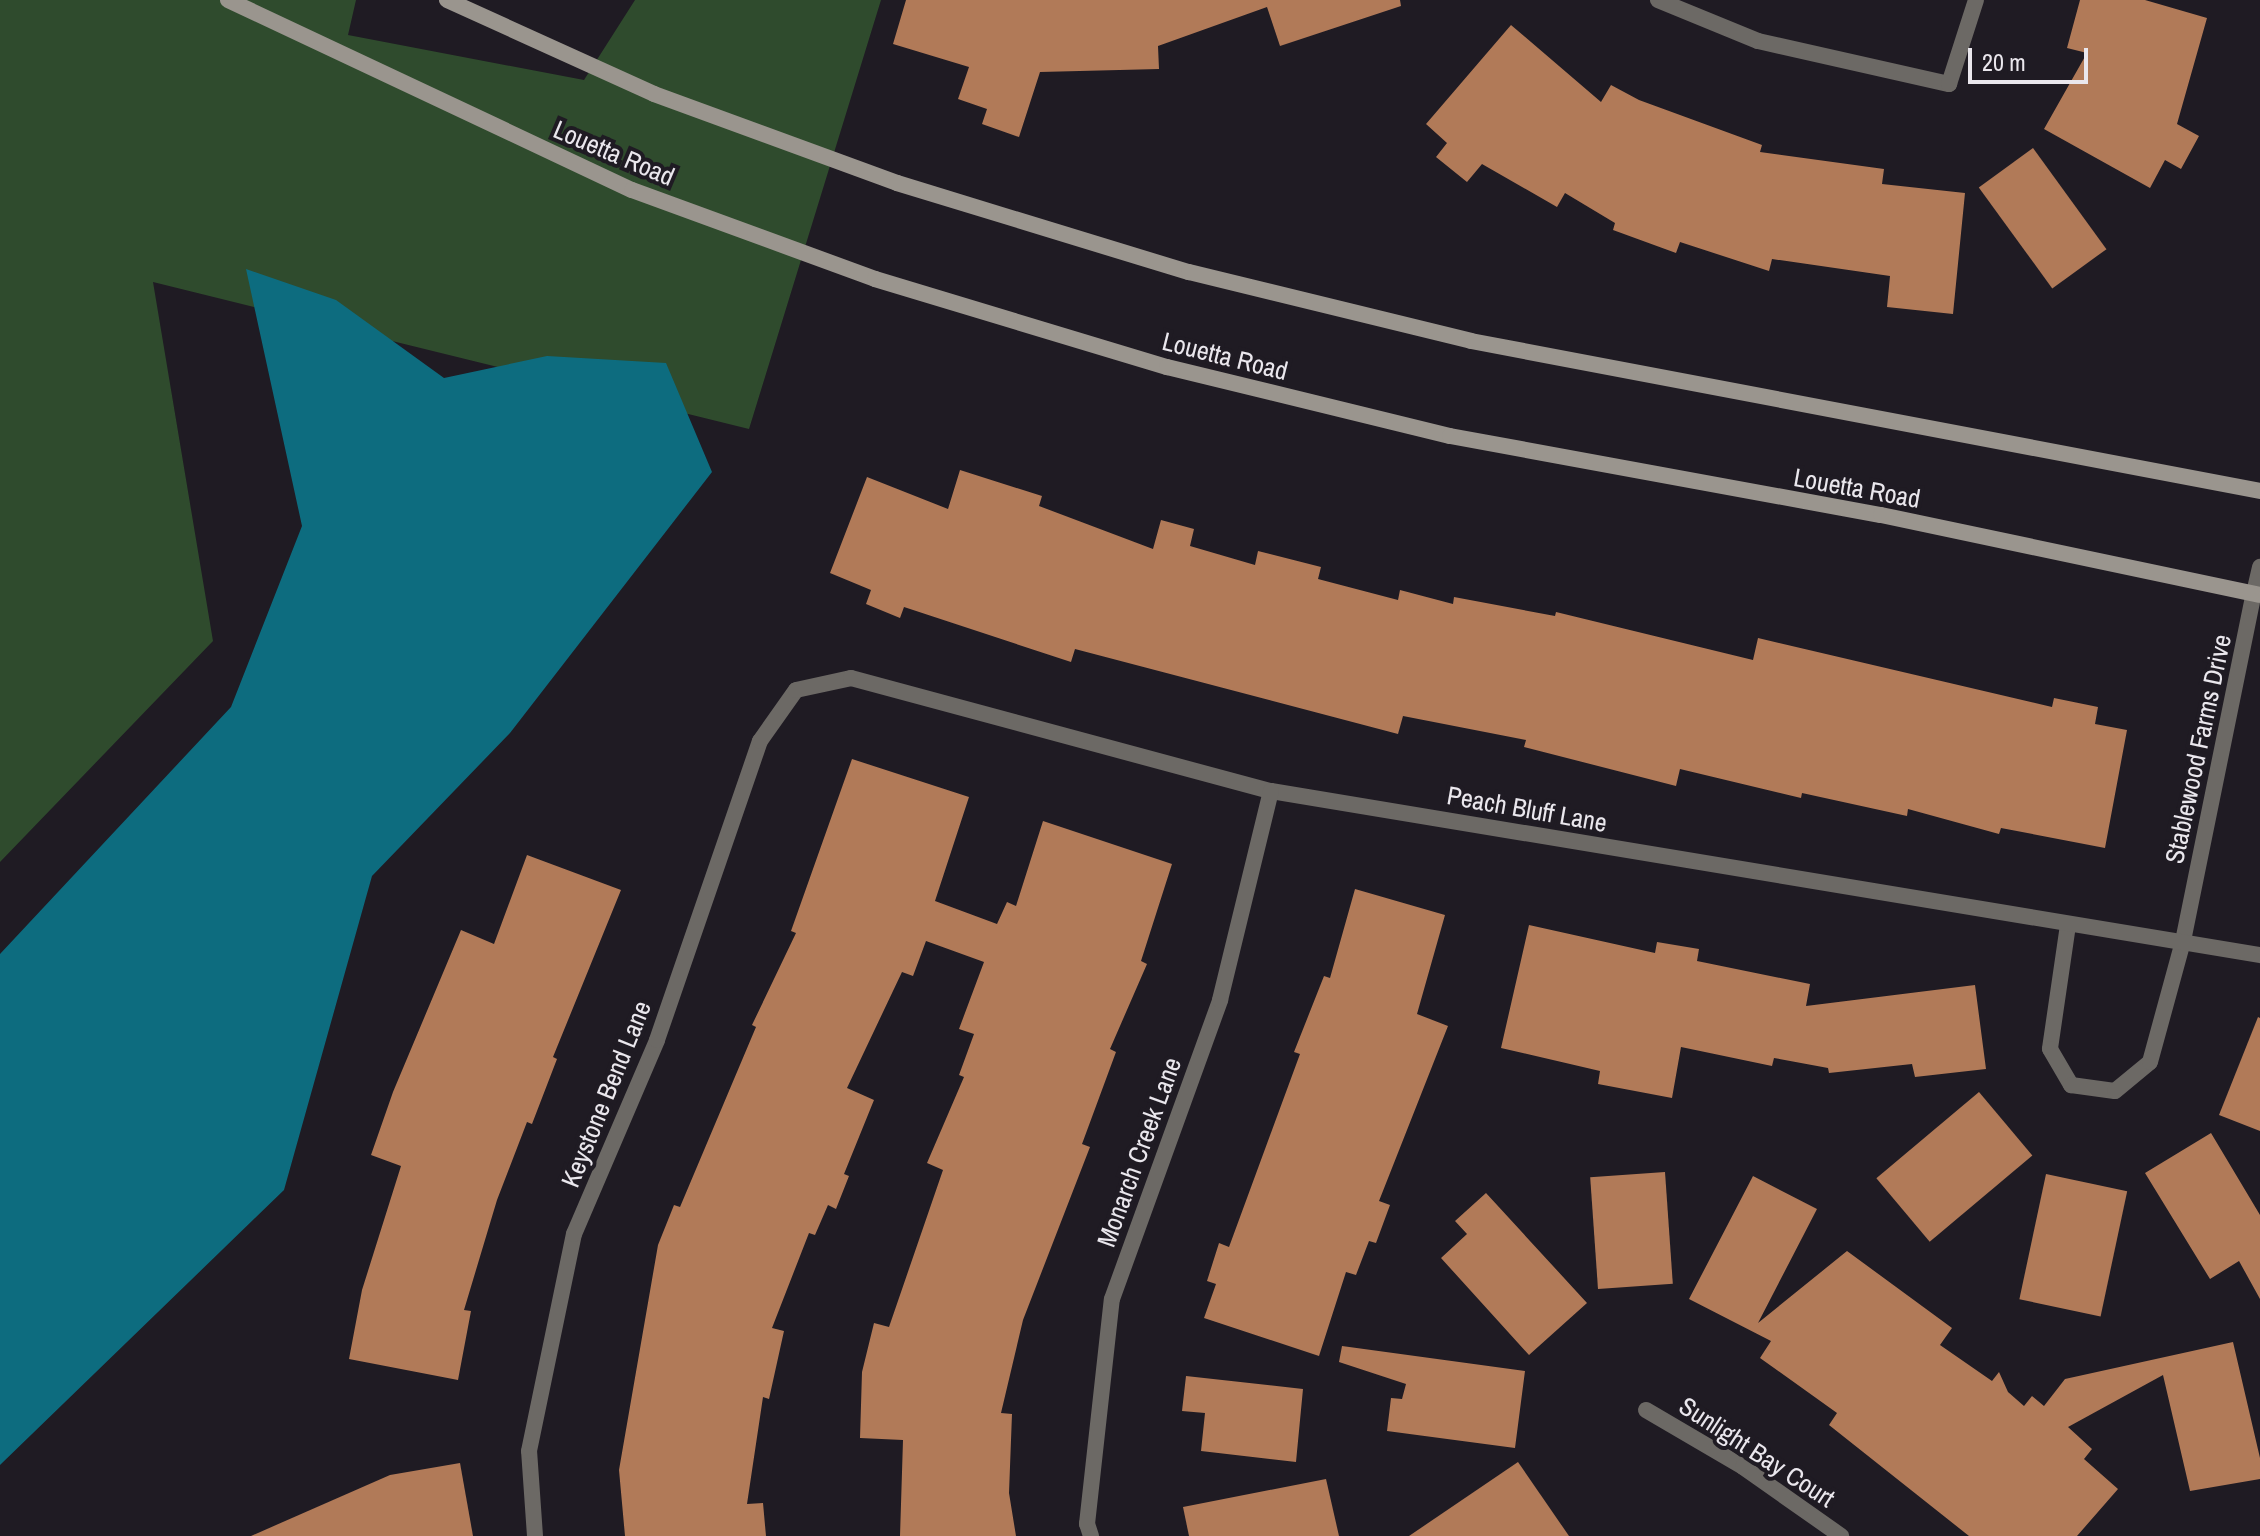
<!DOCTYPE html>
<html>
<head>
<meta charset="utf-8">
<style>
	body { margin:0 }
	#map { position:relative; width:2260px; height:1536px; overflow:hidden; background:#1f1b23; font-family:"Archivo Narrow",sans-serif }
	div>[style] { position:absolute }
	.green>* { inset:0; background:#2f4b2d }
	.water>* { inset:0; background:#0d6c7f }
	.building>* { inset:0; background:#b17a58; transform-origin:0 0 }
	.minor>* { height:16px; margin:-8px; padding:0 8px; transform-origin:8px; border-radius:8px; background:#6c6965 }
	.tertiary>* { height:16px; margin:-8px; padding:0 8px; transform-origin:8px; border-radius:8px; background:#6c6965 }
	.secondary>* { height:16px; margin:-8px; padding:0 8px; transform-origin:8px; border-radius:8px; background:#9a958e }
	span { translate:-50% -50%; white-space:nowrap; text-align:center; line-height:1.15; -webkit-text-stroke:8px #1f1b23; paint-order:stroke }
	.street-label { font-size:26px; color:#eae7ed }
	.scale { position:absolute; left:1968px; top:48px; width:120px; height:36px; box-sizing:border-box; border:4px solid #eae7ed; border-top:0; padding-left:10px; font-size:24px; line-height:28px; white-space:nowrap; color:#eae7ed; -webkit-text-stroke:6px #1f1b23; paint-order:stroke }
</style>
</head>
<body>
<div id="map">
	<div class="green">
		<div style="clip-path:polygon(0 0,356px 0,348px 35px,584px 80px,635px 0,881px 0,749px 429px,153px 282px,213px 641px,0 862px)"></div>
	</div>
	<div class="water">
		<div style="clip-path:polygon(246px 269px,336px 300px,444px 378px,547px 356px,666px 363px,712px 472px,510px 733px,372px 876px,284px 1190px,0 1465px,0 954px,231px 707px,302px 526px)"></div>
	</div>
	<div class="building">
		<div style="clip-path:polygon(906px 0,1400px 0,1401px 6px,1280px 46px,1267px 7px,1158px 46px,1159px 69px,1040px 72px,1019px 137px,982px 124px,987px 109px,958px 99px,969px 67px,893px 44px)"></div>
		<div style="clip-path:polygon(2080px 0,2145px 0,2207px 18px,2177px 124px,2199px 136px,2181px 169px,2165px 160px,2150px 188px,2044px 129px,2087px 53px,2067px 48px)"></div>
		<div style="clip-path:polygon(1511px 25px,1601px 102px,1611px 85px,1639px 100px,1762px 145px,1760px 152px,1884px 169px,1882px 184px,1965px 193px,1953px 314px,1887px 307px,1890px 276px,1772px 259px,1769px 271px,1680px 242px,1676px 253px,1613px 230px,1615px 223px,1565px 193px,1557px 207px,1482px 164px,1467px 182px,1436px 157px,1447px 143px,1426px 124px)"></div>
		<div style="left:2033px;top:148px;width:125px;height:67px;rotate:54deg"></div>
		<div style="clip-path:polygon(960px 470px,1042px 496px,1039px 506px,1153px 549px,1161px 520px,1194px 529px,1190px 546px,1255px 565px,1258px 551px,1321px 567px,1318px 579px,1398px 600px,1400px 590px,1453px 604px,1454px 597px,1555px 616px,1556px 612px,1753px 660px,1758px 638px,2052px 707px,2054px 698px,2098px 707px,2095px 724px,2127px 730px,2105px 848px,2001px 828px,1999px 834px,1908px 809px,1907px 816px,1802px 793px,1801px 798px,1680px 769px,1676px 786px,1524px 747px,1526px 740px,1403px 716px,1398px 734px,1075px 649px,1071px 662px,904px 607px,900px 618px,866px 604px,871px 590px,830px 573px,867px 477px,948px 509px)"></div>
		<div style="clip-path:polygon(852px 759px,969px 797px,935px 901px,997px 924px,1007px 902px,1016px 906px,1043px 821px,1172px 864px,1141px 961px,1147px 964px,1110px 1049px,1116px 1052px,1082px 1144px,1090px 1147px,1023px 1320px,1001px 1413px,1012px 1414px,1009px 1493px,1016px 1536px,900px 1536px,903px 1440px,860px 1438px,862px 1372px,874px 1323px,889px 1327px,943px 1170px,927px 1163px,964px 1077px,959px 1075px,974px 1034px,959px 1029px,984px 962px,926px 941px,913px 976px,902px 972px,847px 1088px,874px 1100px,844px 1174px,849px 1176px,836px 1209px,828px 1205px,815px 1235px,809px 1233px,772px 1328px,784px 1331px,769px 1399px,763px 1397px,747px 1504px,763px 1503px,766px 1536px,625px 1536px,619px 1470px,658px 1245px,674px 1205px,680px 1207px,756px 1027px,752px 1025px,796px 933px,791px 931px)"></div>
		<div style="clip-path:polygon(527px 855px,621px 890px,553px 1057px,557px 1059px,532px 1124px,527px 1122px,497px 1200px,464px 1310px,471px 1311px,458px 1380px,349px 1359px,362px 1290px,401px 1166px,371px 1155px,393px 1092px,461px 930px,494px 944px)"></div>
		<div style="clip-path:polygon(1355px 889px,1445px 915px,1417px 1014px,1448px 1026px,1379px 1201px,1390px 1205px,1376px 1243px,1369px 1241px,1356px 1275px,1346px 1272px,1319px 1356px,1204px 1318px,1216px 1284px,1207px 1281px,1219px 1243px,1229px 1247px,1300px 1054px,1294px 1052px,1324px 976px,1330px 978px)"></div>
		<div style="clip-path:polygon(1529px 925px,1655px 953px,1657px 942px,1699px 949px,1697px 961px,1810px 984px,1806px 1006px,1975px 985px,1986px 1069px,1915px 1077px,1912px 1064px,1829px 1073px,1828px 1068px,1774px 1058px,1772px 1066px,1681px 1047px,1672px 1098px,1598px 1084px,1600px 1071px,1501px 1048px)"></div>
		<div style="clip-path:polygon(2258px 1017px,2260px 1018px,2260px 1131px,2219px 1115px)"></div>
		<div style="left:1979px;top:1092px;width:83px;height:134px;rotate:50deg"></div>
		<div style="clip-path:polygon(2211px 1133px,2260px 1215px,2260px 1299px,2239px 1261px,2210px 1279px,2145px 1173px)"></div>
		<div style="left:1665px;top:1172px;width:112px;height:75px;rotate:86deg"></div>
		<div style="left:2046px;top:1174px;width:83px;height:128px;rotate:12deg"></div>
		<div style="clip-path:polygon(1753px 1176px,1817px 1209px,1758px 1323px,1847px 1251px,1952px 1328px,1940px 1345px,1992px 1381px,1999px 1372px,2008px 1392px,2024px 1406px,2032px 1396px,2044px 1406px,2065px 1379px,2233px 1342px,2260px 1458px,2260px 1479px,2190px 1491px,2163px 1375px,2068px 1427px,2092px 1449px,2084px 1459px,2118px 1489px,2077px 1536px,1969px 1536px,1829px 1425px,1837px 1413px,1760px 1358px,1771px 1341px,1689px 1299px)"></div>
		<div style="clip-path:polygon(1486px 1193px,1587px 1303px,1529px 1355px,1441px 1258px,1467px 1234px,1455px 1221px)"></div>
		<div style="clip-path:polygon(1342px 1346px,1525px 1371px,1515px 1448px,1387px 1431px,1391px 1398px,1402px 1399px,1406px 1384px,1339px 1362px)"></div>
		<div style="clip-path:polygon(1186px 1376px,1303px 1389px,1296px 1462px,1201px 1451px,1205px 1413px,1182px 1411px)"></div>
		<div style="clip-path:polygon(1518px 1462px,1569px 1536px,1409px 1536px)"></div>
		<div style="clip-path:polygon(460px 1463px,473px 1536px,251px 1536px,390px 1475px)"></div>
		<div style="clip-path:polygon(1326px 1479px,1339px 1536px,1189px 1536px,1183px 1507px)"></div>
	</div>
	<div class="minor">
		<div style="left:1658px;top:0;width:108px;rotate:22.3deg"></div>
		<div style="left:1758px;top:41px;width:196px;rotate:12.7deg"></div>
		<div style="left:1949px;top:84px;width:88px;rotate:-72.2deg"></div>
		<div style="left:2068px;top:925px;width:125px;rotate:98.3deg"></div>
		<div style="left:2050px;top:1049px;width:42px;rotate:59.7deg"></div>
		<div style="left:2071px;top:1085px;width:44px;rotate:7.8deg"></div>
		<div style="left:2115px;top:1091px;width:45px;rotate:-39.6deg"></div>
		<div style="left:2150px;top:1062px;width:125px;rotate:-74.7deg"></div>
		<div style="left:2183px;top:941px;width:355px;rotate:-78.5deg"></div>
		<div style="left:1646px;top:1410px;width:113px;rotate:30.4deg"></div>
		<div style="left:1743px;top:1467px;width:120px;rotate:35.1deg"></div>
		<div style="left:535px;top:1536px;width:85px;rotate:-94deg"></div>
		<div style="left:529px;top:1451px;width:222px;rotate:-78.3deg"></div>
		<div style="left:574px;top:1234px;width:211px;rotate:-66.8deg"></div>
		<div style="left:657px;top:1040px;width:316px;rotate:-71deg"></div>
		<div style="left:760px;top:741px;width:62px;rotate:-54.8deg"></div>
		<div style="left:796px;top:690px;width:56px;rotate:-12.3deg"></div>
		<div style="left:851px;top:678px;width:435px;rotate:15.1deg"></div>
		<div style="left:1271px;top:791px;width:1003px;rotate:9.42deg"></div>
		<div style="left:1091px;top:1536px;width:13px;rotate:-108deg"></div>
		<div style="left:1087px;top:1524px;width:226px;rotate:-83.7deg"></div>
		<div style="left:1112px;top:1299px;width:318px;rotate:-70.1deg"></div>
		<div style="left:1220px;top:1000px;width:215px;rotate:-76.3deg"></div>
	</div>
	<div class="tertiary">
		<div style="left:2254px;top:593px;width:27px;rotate:-77deg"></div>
	</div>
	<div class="secondary">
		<div style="left:228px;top:0;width:446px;rotate:25.2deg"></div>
		<div style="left:632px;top:190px;width:259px;rotate:20.1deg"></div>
		<div style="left:875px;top:279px;width:305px;rotate:16.8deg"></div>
		<div style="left:1167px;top:367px;width:291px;rotate:13.7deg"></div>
		<div style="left:1450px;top:436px;width:438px;rotate:10.4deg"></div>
		<div style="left:1881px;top:515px;width:387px;rotate:11.9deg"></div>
		<div style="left:447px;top:0;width:227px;rotate:24.4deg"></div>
		<div style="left:654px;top:94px;width:259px;rotate:20.1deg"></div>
		<div style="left:897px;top:183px;width:305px;rotate:17deg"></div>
		<div style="left:1189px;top:272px;width:290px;rotate:13.7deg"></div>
		<div style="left:1471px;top:341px;width:803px;rotate:10.76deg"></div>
	</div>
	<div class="street-label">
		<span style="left:614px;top:153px;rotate:23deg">Louetta Road</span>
		<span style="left:1225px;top:356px;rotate:14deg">Louetta Road</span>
		<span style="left:1857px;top:488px;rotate:10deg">Louetta Road</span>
		<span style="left:2198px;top:749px;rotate:-78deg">Stablewood Farms Drive</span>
		<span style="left:1527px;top:809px;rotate:10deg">Peach Bluff Lane</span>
		<span style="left:606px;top:1094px;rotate:-68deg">Keystone Bend Lane</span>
		<span style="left:1139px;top:1152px;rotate:-70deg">Monarch Creek Lane</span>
		<span style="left:1757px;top:1452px;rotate:33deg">Sunlight Bay Court</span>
	</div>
	<div class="scale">20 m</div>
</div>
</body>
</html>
